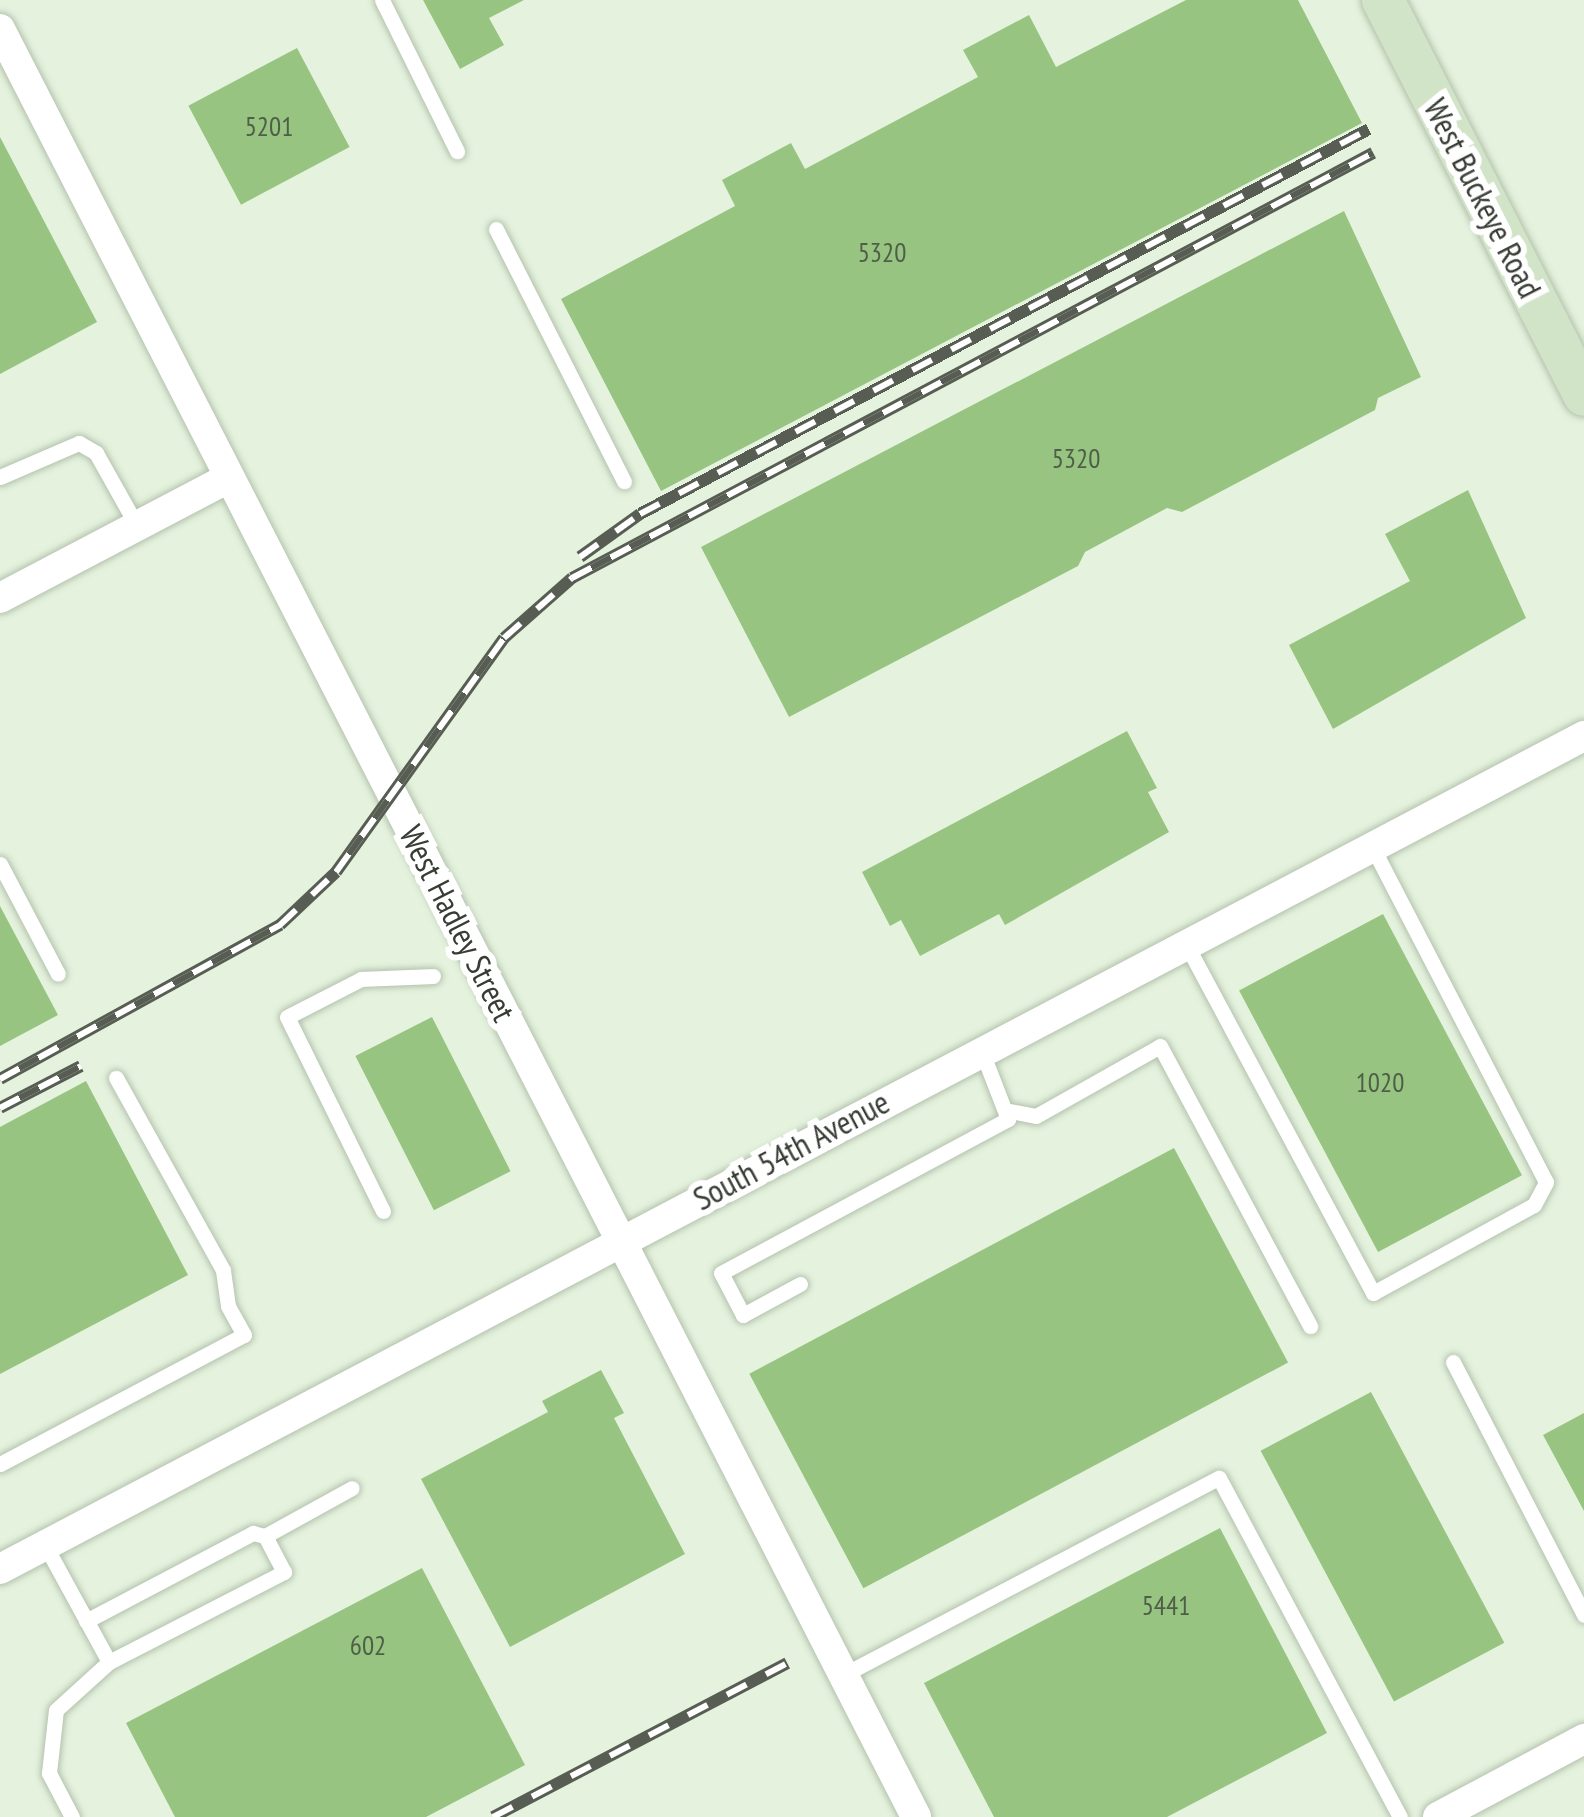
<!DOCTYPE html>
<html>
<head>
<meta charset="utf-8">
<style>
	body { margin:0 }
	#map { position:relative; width:1584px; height:1817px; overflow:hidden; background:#e5f3de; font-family:"PT Sans Narrow",sans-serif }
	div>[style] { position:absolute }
	.building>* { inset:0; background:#97c480; transform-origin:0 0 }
	.roads { filter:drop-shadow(0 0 3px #b4c2ae) drop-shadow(0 0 3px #b4c2ae) }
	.lane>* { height:15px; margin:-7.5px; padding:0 7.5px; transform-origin:7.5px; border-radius:7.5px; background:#fff }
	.street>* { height:30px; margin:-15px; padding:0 15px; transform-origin:15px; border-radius:15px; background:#fff }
	.secondary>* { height:42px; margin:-21px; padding:0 21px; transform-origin:21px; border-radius:21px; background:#d2e4c8 }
	.rail>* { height:12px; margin-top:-6px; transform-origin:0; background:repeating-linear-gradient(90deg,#fff 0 22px,#575d53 0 44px); box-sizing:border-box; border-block:3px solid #575d53 }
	span { translate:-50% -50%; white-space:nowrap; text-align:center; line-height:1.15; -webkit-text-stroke:12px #fff; paint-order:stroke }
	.number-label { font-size:27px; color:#4f5e47 }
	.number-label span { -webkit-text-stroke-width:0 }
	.street-label { font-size:33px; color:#373c34 }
</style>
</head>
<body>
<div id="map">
	<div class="building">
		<div style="clip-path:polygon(423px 0,524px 0,489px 18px,504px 45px,460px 69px)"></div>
		<div style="clip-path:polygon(1186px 0,1298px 0,1362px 123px,661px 491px,561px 299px,735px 206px,722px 180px,791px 143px,805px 169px,978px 77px,963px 50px,1029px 15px,1056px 67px)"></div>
		<div style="left:297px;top:48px;width:112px;height:123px;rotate:62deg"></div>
		<div style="clip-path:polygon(0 137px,97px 322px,0 374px)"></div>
		<div style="clip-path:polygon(1344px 211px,1421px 377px,1378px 398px,1375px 410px,1182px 512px,1167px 508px,1085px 552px,1078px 566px,789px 717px,701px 547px)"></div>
		<div style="clip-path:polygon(1468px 490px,1526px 618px,1333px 729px,1289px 645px,1410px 581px,1385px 534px)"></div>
		<div style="clip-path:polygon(1127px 731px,1157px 788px,1148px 792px,1169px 832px,1005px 925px,999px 914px,920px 956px,901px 920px,890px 926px,862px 872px)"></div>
		<div style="clip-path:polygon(0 906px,58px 1015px,0 1046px)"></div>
		<div style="left:1383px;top:914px;width:296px;height:163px;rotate:62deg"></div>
		<div style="left:432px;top:1017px;width:173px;height:86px;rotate:63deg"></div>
		<div style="clip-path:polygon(86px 1081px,188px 1275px,0 1374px,0 1127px)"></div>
		<div style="left:1174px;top:1148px;width:243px;height:481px;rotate:62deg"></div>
		<div style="clip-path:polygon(601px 1370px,624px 1413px,614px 1418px,685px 1554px,510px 1647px,421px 1479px,548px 1412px,542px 1401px)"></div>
		<div style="left:1371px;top:1392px;width:284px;height:125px;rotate:62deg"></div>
		<div style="clip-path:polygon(1584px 1413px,1584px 1511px,1543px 1435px)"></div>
		<div style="clip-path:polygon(1220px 1528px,1327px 1733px,1167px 1817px,994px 1817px,924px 1683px)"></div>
		<div style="clip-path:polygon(422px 1568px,525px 1765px,426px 1817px,175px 1817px,126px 1723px)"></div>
	</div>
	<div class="roads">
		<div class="lane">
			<div style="left:382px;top:0;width:169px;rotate:63.6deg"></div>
			<div style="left:496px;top:229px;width:283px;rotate:63.1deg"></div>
			<div style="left:0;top:477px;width:86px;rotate:-23.3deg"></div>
			<div style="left:79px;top:443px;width:20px;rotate:30deg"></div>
			<div style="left:96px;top:453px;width:84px;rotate:60.7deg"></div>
			<div style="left:0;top:864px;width:124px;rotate:62.2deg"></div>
			<div style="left:1186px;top:944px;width:396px;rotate:61.8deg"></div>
			<div style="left:1373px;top:1293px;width:183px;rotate:-28.7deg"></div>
			<div style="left:1534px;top:1205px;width:26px;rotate:-62deg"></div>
			<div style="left:1546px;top:1182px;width:377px;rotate:-117.4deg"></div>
			<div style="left:1010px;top:1111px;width:26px;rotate:11deg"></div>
			<div style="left:1036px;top:1116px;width:142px;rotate:-29.4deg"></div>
			<div style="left:1160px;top:1046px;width:318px;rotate:61.8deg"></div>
			<div style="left:383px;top:1211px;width:216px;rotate:-116.3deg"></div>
			<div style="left:287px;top:1017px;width:83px;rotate:-27.2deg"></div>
			<div style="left:361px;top:979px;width:72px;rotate:-2.4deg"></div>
			<div style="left:800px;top:1284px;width:65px;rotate:151.5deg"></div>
			<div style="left:743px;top:1315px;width:47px;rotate:-117.6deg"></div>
			<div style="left:721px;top:1273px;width:326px;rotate:-28.2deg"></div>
			<div style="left:1008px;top:1119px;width:72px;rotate:-111.2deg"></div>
			<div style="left:1453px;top:1362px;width:285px;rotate:62.6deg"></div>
			<div style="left:0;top:1464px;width:276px;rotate:-27.9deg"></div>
			<div style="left:244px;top:1335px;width:33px;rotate:-119deg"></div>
			<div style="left:228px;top:1306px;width:36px;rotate:-98deg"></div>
			<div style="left:223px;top:1270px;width:220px;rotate:-119.1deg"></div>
			<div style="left:45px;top:1545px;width:133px;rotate:61.3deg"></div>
			<div style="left:109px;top:1662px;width:197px;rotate:-27.2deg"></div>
			<div style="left:284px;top:1572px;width:41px;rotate:-117.8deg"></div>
			<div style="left:265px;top:1536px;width:99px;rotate:-28.9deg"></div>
			<div style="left:86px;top:1621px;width:189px;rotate:-27.8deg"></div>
			<div style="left:253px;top:1533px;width:12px;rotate:14deg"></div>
			<div style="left:843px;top:1675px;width:424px;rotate:-27.7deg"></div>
			<div style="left:1219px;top:1478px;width:384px;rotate:61.9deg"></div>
			<div style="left:72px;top:1817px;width:50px;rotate:-117.6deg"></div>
			<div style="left:49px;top:1773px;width:63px;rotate:-83.7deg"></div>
			<div style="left:56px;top:1710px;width:72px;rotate:-42.2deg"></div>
		</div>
		<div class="street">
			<div style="left:0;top:29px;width:2009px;rotate:62.87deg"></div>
			<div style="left:0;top:598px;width:259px;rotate:-27.7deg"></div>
			<div style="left:0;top:1569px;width:1790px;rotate:-27.74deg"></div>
			<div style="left:1438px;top:1817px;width:166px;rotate:-28.1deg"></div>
		</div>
		<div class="secondary">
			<div style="left:1383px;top:0;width:443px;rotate:63deg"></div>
		</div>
	</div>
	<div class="rail">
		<div style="left:580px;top:557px;width:74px;rotate:-35.6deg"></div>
		<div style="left:640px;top:514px;width:824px;rotate:-27.84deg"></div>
		<div style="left:0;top:1079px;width:320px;rotate:-28.8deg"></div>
		<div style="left:280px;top:925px;width:77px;rotate:-43.4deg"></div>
		<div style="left:336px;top:872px;width:288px;rotate:-54.3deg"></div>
		<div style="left:504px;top:638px;width:91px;rotate:-41.4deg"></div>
		<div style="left:572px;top:578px;width:907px;rotate:-27.95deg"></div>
		<div style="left:0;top:1108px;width:91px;rotate:-27.4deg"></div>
		<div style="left:493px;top:1817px;width:332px;rotate:-27.6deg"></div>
	</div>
	<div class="number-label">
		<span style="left:269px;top:127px">5201</span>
		<span style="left:882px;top:253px">5320</span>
		<span style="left:1076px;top:459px">5320</span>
		<span style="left:1380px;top:1083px">1020</span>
		<span style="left:1166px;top:1606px">5441</span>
		<span style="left:368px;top:1646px">602</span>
	</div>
	<div class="street-label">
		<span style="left:1483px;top:198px;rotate:63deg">West Buckeye Road</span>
		<span style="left:458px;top:923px;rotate:63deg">West Hadley Street</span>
		<span style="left:791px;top:1150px;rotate:-28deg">South 54th Avenue</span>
	</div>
</div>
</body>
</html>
